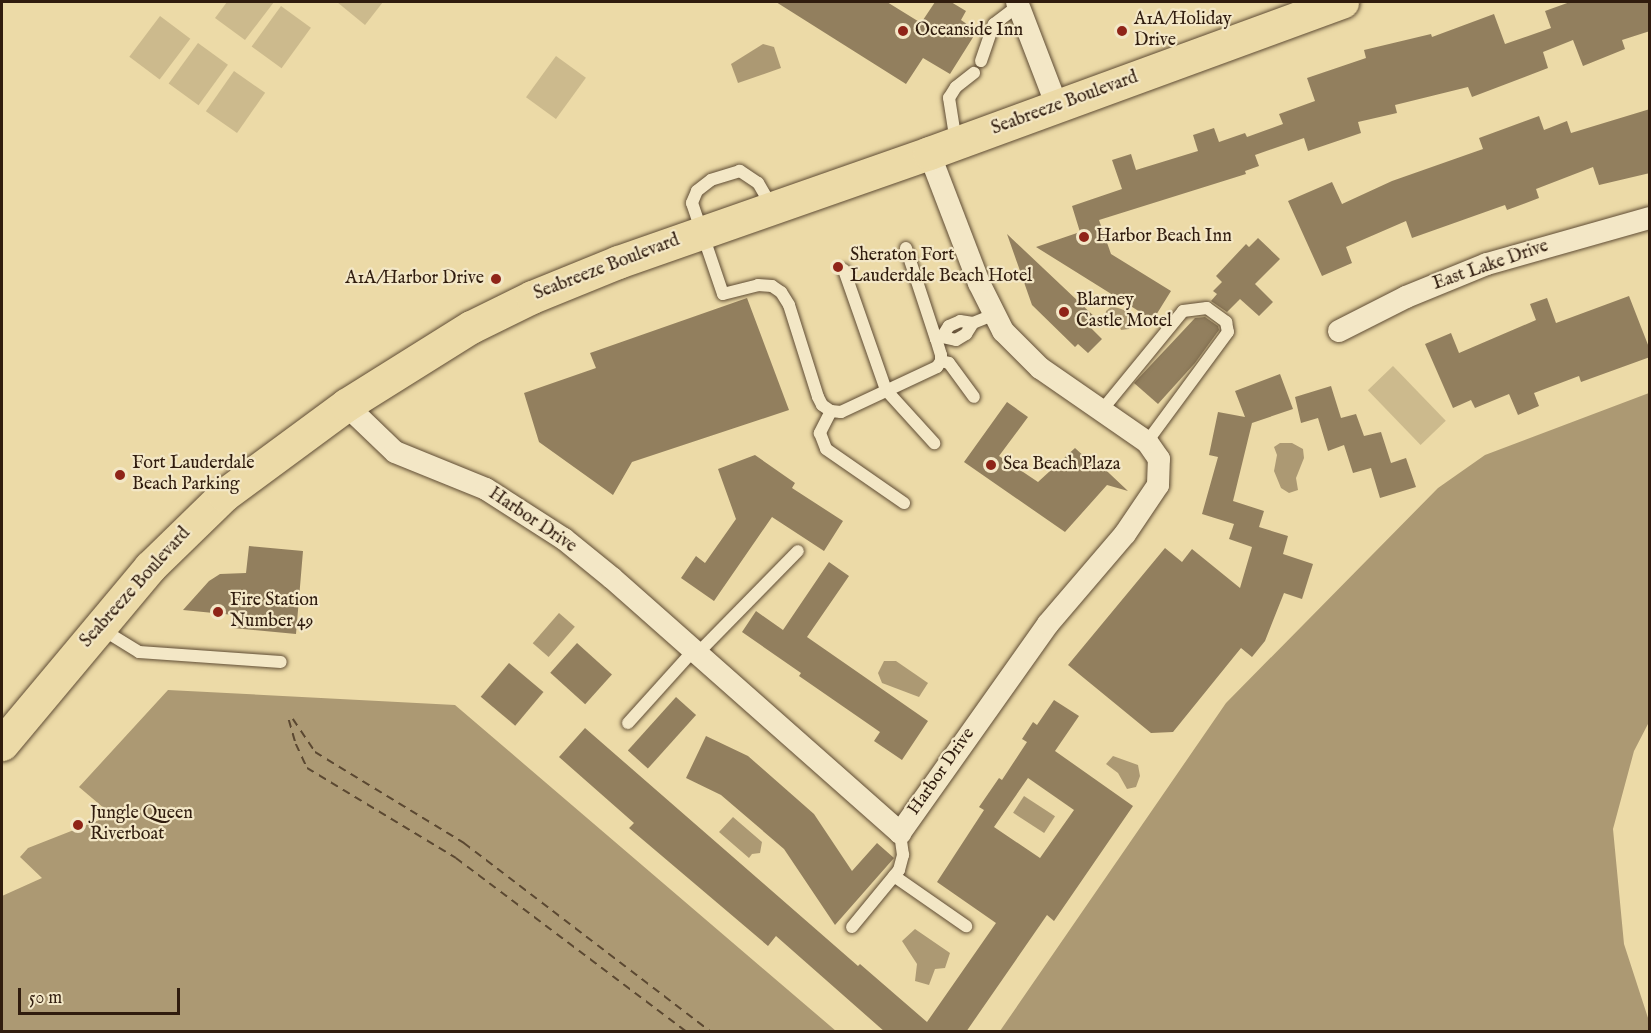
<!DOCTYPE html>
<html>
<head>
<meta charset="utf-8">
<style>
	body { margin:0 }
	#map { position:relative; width:1651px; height:1033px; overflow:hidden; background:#ecdaa7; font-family:"IM FELL English",serif }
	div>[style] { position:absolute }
	.green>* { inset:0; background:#ccba8d; transform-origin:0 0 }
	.water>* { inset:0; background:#ac9973; transform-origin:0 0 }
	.ferry>* { height:1.5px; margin-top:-0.75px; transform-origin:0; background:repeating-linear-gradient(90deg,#5b4831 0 8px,transparent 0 14px) }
	.building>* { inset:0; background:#927f5e; transform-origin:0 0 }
	.roads { filter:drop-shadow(0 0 2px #5f4c34) drop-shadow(0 0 2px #5f4c34) }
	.service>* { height:12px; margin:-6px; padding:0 6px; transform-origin:6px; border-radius:6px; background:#f3e7c6 }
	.minor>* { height:22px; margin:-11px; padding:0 11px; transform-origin:11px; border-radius:11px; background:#f3e7c6 }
	.primary>* { height:33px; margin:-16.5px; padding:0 16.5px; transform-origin:16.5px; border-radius:16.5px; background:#ecdaa7 }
	.dots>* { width:16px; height:16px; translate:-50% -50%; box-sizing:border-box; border:3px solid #f3e7c6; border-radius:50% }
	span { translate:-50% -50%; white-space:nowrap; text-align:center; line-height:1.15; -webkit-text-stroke:4.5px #f3e7c6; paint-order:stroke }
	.poi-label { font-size:18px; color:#301c0e }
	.left { translate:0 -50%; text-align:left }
	.right { translate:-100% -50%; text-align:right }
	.street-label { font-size:18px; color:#301c0e }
	.frame { position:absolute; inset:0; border:3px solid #301c0e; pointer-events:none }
	.scale { position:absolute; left:18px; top:988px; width:162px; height:27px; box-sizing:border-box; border:3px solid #301c0e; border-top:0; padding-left:8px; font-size:18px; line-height:21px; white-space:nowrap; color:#301c0e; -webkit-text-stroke:4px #f3e7c6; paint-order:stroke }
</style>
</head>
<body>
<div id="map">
	<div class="green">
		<div style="clip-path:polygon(227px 2px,274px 2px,245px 40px,215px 18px)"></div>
		<div style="clip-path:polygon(337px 2px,383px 2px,365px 25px)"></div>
		<div style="left:281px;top:6px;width:37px;height:50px;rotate:36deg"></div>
		<div style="left:160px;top:16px;width:38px;height:51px;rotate:37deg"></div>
		<div style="left:198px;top:43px;width:37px;height:50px;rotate:36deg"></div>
		<div style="left:556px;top:56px;width:37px;height:51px;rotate:36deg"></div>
		<div style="left:234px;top:71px;width:38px;height:49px;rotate:35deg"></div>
		<div style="left:1393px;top:366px;width:76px;height:35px;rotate:46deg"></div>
	</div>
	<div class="water">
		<div style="clip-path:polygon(763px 44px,774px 47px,781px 68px,738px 83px,731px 64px)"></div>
		<div style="clip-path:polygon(1112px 306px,1127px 311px,1132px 315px,1133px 320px,1129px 329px,1121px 330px,1119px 325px,1105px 317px,1106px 311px)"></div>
		<div style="clip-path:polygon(1649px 393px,1649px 722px,1634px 751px,1613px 829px,1624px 944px,1649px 1021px,1649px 1031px,1000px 1031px,1226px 703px,1438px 488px,1485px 455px)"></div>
		<div style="clip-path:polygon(1280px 443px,1292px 443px,1303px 449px,1304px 458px,1296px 478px,1298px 490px,1289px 493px,1281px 488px,1274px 471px,1277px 455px,1274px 447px)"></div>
		<div style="left:559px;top:613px;width:21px;height:40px;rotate:41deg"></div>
		<div style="clip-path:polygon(884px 661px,896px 661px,928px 683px,919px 697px,882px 683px,878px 673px)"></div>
		<div style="clip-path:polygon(168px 690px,455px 705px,836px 1031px,2px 1031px,2px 896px,42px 878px,20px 857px,28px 848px,112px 815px,79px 787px)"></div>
		<div style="clip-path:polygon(1113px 756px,1138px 765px,1140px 776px,1136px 787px,1127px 789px,1118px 773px,1106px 764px)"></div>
		<div style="left:1024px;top:796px;width:37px;height:20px;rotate:33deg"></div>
		<div style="clip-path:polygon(733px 817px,762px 842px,760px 853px,752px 854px,749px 858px,719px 832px)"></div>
		<div style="clip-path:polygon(915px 929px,950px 953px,945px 968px,935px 969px,929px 985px,915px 981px,917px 964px,902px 941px)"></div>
	</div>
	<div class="ferry">
		<div style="left:293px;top:719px;width:40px;rotate:56deg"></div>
		<div style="left:315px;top:752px;width:175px;rotate:31.4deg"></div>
		<div style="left:464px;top:843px;width:311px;rotate:37.4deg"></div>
		<div style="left:289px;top:720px;width:25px;rotate:74deg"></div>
		<div style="left:296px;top:744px;width:26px;rotate:65deg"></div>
		<div style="left:307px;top:768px;width:174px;rotate:31.1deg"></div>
		<div style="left:456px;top:858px;width:289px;rotate:37deg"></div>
	</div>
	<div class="building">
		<div style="clip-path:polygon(776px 2px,887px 2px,921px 23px,935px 2px,951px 2px,966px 11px,961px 20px,977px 31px,950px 74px,923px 58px,906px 84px)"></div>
		<div style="clip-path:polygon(1570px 2px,1650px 2px,1650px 31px,1622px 40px,1625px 49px,1583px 66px,1573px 40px,1543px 52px,1548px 68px,1472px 97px,1468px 87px,1395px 105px,1397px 113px,1358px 122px,1361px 133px,1308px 151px,1304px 138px,1255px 155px,1259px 166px,1245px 171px,1246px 174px,1099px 220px,1111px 254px,1171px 291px,1153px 320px,1036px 247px,1080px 232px,1072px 206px,1122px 189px,1112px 160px,1131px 154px,1136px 170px,1198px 151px,1193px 135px,1214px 128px,1219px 142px,1245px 133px,1247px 137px,1283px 124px,1279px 114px,1315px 101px,1307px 78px,1366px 58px,1364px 50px,1431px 34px,1432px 37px,1494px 14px,1505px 44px,1551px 28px,1545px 11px)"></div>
		<div style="clip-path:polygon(1650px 109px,1650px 173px,1599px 185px,1593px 167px,1536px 189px,1539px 198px,1507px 210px,1505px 205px,1412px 238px,1406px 221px,1346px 247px,1352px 263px,1322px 276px,1288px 201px,1332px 182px,1342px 204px,1392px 181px,1483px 149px,1479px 138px,1539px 116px,1544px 130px,1567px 121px,1571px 133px)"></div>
		<div style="clip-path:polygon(1007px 234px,1097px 319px,1089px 326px,1102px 339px,1088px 353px,1078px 344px,1075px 347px,1032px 305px)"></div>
		<div style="clip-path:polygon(1258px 238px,1280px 259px,1255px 284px,1273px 302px,1259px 316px,1240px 299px,1227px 312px,1211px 301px,1217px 294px,1213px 291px,1222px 282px,1216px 276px,1246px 244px,1249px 247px)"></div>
		<div style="clip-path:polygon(1629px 296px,1650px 350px,1650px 357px,1581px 382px,1579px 376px,1534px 393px,1539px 406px,1518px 415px,1509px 394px,1475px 408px,1471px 400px,1453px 408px,1425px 344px,1451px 333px,1459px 353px,1536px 320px,1530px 304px,1547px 298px,1556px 323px)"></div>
		<div style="clip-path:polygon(747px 298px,789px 410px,632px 462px,613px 495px,539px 442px,524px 393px,596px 368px,590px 353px)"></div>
		<div style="clip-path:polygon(1205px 317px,1218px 326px,1219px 330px,1195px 363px,1158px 404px,1134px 383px,1195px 318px)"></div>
		<div style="clip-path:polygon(1280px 374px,1293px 409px,1252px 423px,1233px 501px,1264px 511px,1259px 527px,1288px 536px,1283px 554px,1313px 564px,1302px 599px,1284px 593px,1265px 641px,1252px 657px,1241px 648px,1173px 732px,1151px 733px,1068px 665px,1165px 548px,1182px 562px,1192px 549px,1240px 588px,1252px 547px,1229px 539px,1234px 524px,1202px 514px,1218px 457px,1209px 455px,1218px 412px,1245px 417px,1235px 391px)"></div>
		<div style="clip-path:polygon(1331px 386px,1341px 418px,1356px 414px,1364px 436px,1381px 432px,1391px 463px,1406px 458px,1416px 487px,1380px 498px,1371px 468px,1353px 473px,1344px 445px,1328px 451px,1318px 418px,1301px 423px,1295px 397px)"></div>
		<div style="clip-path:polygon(1007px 402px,1028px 417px,999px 456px,1038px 482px,1075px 448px,1088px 460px,1092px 457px,1128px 491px,1107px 485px,1065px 532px,964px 462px)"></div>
		<div style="clip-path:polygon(755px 455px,795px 483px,792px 488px,843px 521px,824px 551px,772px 517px,714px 601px,681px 578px,696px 556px,705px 563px,736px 519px,718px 469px)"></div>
		<div style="clip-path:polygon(249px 546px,303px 551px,296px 634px,233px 628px,234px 615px,183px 610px,209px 581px,220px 574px,246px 573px)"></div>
		<div style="clip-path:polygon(829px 562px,849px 576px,807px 637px,928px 721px,902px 760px,874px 741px,880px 732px,799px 676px,801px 673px,742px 632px,756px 611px,783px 630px)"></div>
		<div style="left:577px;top:643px;width:47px;height:40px;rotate:42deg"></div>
		<div style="left:509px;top:663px;width:45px;height:44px;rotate:40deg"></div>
		<div style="left:676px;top:697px;width:27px;height:72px;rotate:42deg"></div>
		<div style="clip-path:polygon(evenodd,1054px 700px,1079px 716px,1055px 751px,1133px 806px,1054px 921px,1047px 915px,966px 1032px,885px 1032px,776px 936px,768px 946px,629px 828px,634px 823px,559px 757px,585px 728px,858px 966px,860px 964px,927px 1022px,996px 923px,937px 882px,984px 810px,979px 807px,999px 778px,1002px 780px,1027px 742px,1022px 739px,1033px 722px,1037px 725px,1054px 700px,1028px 778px,1074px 810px,1040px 858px,994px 827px,1028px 778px)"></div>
		<div style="clip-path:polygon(706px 736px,748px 756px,814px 814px,852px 871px,877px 843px,894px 858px,835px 925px,784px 849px,721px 795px,686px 778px)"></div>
	</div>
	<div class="roads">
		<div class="service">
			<div style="left:981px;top:61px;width:39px;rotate:-71deg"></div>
			<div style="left:994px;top:24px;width:31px;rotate:-37deg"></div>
			<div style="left:956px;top:142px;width:45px;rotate:-99deg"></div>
			<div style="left:949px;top:98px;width:13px;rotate:-58deg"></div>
			<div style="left:956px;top:87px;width:23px;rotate:-38deg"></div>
			<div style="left:772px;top:207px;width:28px;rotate:-120deg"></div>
			<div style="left:758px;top:183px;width:22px;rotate:-146deg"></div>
			<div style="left:740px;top:171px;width:30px;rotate:163deg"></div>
			<div style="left:711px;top:180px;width:18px;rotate:142deg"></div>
			<div style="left:697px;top:191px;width:13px;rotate:113deg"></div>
			<div style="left:692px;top:203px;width:96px;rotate:71.2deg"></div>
			<div style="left:723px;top:294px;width:36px;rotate:-14deg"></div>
			<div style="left:758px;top:285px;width:14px;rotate:4deg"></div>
			<div style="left:772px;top:286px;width:11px;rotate:34deg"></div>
			<div style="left:781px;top:292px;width:15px;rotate:58deg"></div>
			<div style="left:789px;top:305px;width:96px;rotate:72.5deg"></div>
			<div style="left:818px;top:397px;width:9px;rotate:63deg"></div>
			<div style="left:822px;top:405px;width:11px;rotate:34deg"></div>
			<div style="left:831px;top:411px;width:10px;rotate:6deg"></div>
			<div style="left:841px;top:412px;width:106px;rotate:-25.1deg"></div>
			<div style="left:937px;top:367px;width:7px;rotate:-56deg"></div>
			<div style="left:941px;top:361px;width:6px;rotate:-90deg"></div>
			<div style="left:941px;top:355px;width:17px;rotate:-107deg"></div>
			<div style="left:936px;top:339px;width:6px;rotate:-18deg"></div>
			<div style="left:942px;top:337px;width:13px;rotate:-58deg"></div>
			<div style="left:949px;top:326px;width:12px;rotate:-24deg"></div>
			<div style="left:960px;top:321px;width:13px;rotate:9deg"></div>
			<div style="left:973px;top:323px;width:24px;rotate:-22deg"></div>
			<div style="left:906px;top:248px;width:96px;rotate:71.8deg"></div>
			<div style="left:844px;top:270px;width:127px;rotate:70.7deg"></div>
			<div style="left:886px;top:390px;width:72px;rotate:47.8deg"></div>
			<div style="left:942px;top:337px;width:14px;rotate:12deg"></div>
			<div style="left:956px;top:340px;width:12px;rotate:-31deg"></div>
			<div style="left:966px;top:334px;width:13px;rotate:-58deg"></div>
			<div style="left:941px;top:361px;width:8px;rotate:14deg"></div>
			<div style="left:949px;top:363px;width:42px;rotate:53.7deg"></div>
			<div style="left:1102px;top:410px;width:128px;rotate:-50.7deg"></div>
			<div style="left:1183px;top:311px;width:24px;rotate:-7deg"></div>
			<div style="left:1207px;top:308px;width:24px;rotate:36deg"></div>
			<div style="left:1226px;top:322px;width:10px;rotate:79deg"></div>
			<div style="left:1228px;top:332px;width:137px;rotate:126.4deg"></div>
			<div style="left:831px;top:411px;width:25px;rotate:117deg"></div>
			<div style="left:820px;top:433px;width:17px;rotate:69deg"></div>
			<div style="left:826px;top:449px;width:95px;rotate:34.7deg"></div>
			<div style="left:100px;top:628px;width:46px;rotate:31.6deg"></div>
			<div style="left:139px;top:652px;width:142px;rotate:4deg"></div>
			<div style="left:697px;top:654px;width:144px;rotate:-45.6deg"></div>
			<div style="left:628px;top:723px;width:97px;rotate:-47.9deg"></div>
			<div style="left:894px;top:876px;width:88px;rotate:34.8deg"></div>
			<div style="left:852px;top:927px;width:74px;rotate:-50.5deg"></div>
			<div style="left:899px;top:870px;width:16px;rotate:-75deg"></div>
			<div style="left:903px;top:855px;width:22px;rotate:-98deg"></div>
		</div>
		<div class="minor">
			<div style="left:1017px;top:2px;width:111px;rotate:69deg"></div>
			<div style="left:1339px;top:331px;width:75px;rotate:-26.9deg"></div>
			<div style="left:1406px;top:297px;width:87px;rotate:-22.2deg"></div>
			<div style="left:1487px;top:264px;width:169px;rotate:-15.8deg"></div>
			<div style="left:346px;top:405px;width:68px;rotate:43.8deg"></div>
			<div style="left:395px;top:452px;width:98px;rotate:22.1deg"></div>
			<div style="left:486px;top:489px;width:93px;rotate:32.7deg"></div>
			<div style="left:564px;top:539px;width:62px;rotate:39.1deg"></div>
			<div style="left:612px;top:578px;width:385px;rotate:41.5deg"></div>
			<div style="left:900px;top:833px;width:256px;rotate:-54.7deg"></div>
			<div style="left:1048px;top:624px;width:118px;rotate:-49.5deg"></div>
			<div style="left:1125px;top:534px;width:59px;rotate:-56deg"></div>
			<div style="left:1158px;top:485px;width:26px;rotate:-88deg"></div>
			<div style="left:1159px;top:459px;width:21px;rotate:-125deg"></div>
			<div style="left:1147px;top:442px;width:130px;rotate:-145.3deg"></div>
			<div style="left:1040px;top:368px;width:52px;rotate:-135deg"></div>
			<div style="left:1003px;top:331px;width:54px;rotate:-116.6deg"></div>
			<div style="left:979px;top:283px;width:139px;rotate:-111deg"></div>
		</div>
		<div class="primary">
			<div style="left:2px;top:744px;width:231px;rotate:-50.1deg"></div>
			<div style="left:150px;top:567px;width:103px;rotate:-44.2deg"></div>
			<div style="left:224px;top:495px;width:152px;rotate:-36.4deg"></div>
			<div style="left:346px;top:405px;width:147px;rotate:-32deg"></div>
			<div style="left:471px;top:327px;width:68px;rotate:-26.2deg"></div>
			<div style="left:532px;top:297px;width:93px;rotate:-22.1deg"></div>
			<div style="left:618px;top:262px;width:330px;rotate:-19.3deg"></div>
			<div style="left:929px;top:153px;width:440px;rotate:-20.1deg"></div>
		</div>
	</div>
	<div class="dots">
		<div style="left:903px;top:31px;background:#8f2418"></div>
		<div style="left:1122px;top:31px;background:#8f2418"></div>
		<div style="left:1084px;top:237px;background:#8f2418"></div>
		<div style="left:838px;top:267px;background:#8f2418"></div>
		<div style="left:496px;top:279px;background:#8f2418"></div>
		<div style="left:1064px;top:312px;background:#8f2418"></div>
		<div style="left:991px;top:465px;background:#8f2418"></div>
		<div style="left:120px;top:475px;background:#8f2418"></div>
		<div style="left:218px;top:612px;background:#8f2418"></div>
		<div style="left:78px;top:825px;background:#8f2418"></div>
	</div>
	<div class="poi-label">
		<span class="left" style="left:1134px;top:31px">A1A/Holiday<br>Drive</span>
		<span class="left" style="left:915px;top:31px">Oceanside Inn</span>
		<span class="left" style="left:1096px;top:237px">Harbor Beach Inn</span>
		<span class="left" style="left:850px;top:267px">Sheraton Fort<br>Lauderdale Beach Hotel</span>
		<span class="right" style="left:484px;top:279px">A1A/Harbor Drive</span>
		<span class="left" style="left:1076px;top:312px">Blarney<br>Castle Motel</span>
		<span class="left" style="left:132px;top:475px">Fort Lauderdale<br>Beach Parking</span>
		<span class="left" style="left:1003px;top:465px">Sea Beach Plaza</span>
		<span class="left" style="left:230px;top:612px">Fire Station<br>Number 49</span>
		<span class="left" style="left:90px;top:825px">Jungle Queen<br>Riverboat</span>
	</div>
	<div class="street-label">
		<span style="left:1065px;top:104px;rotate:-20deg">Seabreeze Boulevard</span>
		<span style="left:1491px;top:266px;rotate:-19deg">East Lake Drive</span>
		<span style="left:607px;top:268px;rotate:-21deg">Seabreeze Boulevard</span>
		<span style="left:532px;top:521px;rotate:34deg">Harbor Drive</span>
		<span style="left:136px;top:588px;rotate:-48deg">Seabreeze Boulevard</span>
		<span style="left:942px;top:772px;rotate:-55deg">Harbor Drive</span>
	</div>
	<div class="frame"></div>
	<div class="scale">50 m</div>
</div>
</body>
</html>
